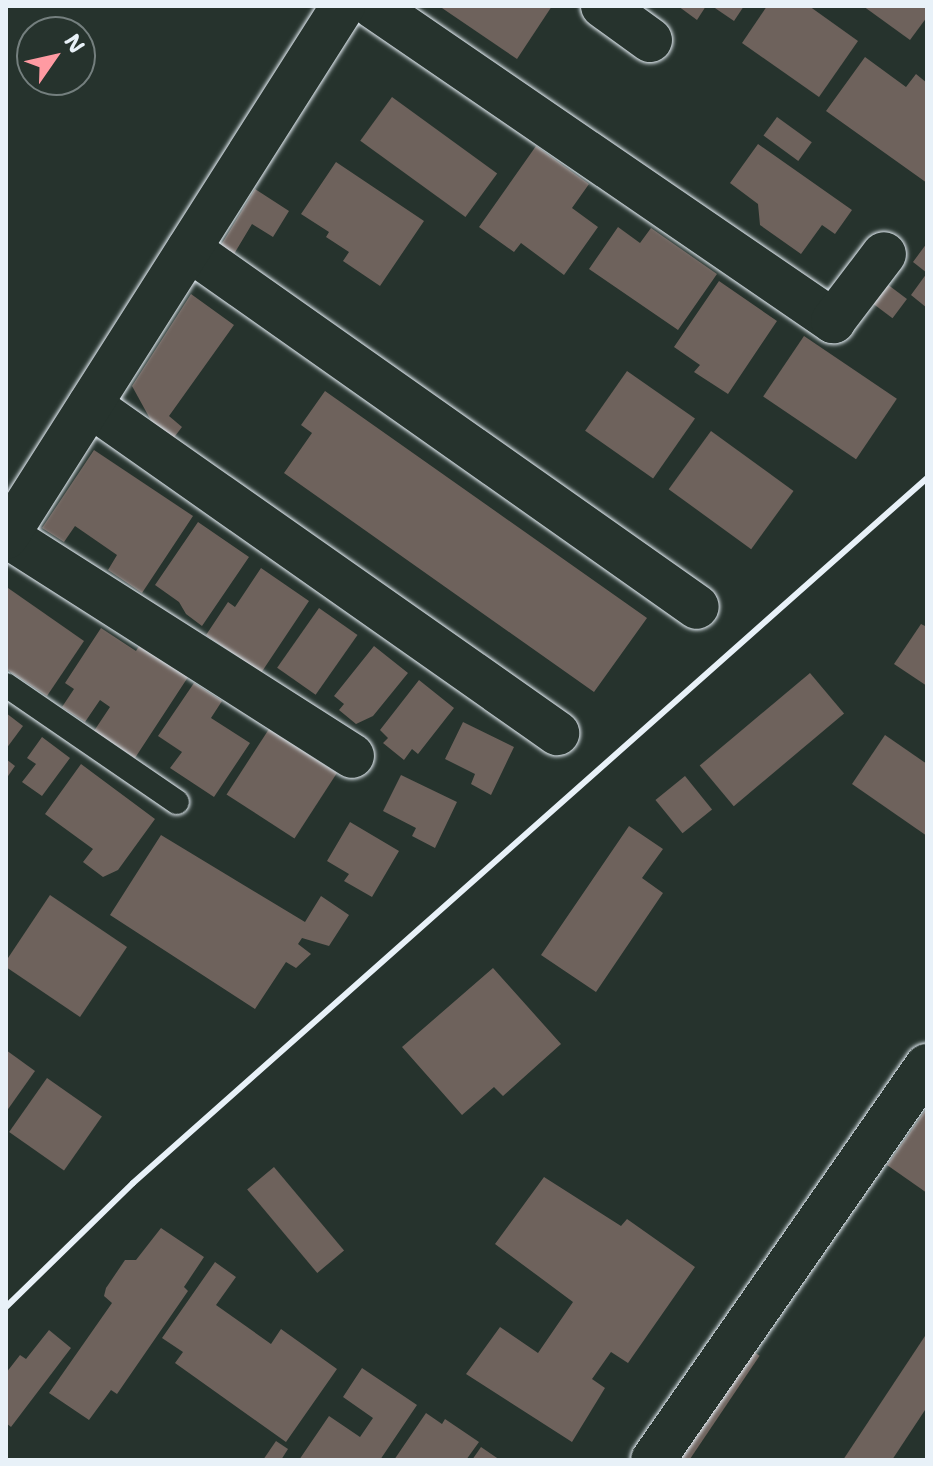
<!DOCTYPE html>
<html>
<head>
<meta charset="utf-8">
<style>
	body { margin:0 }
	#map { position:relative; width:933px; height:1466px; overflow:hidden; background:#26332d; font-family:"Shantell Sans",sans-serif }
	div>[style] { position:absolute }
	.building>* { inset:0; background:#6e625c; transform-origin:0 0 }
	.roads { filter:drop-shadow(0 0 2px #e8f1f8) drop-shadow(0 0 2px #e8f1f8) }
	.lane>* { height:24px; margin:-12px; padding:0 12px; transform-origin:12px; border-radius:12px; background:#26332d }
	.street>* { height:44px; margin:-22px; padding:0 22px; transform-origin:22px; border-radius:22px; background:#26332d }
	.rail>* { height:6px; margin:-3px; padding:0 3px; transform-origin:3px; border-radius:3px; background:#e8f1f8 }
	span { translate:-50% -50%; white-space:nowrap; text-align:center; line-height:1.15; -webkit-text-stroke:7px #26332d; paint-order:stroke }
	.frame { position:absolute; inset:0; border:8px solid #e8f1f8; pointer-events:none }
	.north { position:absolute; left:16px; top:16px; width:80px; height:80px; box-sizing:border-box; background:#26332d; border:2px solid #747f7e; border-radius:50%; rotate:56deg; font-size:22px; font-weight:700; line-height:32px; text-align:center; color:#e8f1f8 }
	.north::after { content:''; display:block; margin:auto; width:28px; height:36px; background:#ff9aa2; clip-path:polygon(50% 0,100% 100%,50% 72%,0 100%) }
</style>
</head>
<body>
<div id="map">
	<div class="building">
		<div style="clip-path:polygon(439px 6px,552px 6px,517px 59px)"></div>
		<div style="clip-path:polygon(678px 6px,706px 6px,697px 20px)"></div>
		<div style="clip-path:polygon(712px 6px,744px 6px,734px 21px)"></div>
		<div style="clip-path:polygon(767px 6px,809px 6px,858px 41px,819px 97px,742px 43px)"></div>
		<div style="clip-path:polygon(863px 6px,927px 6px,927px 17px,910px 40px)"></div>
		<div style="clip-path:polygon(865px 57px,906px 87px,916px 74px,927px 83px,927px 183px,826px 111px)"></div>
		<div style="left:392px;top:97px;width:130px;height:54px;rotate:36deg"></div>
		<div style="left:777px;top:117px;width:43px;height:23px;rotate:36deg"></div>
		<div style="clip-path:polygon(758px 144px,852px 210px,835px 234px,822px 225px,801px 254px,760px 225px,758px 204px,730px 183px)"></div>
		<div style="clip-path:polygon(536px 146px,589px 184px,572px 208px,598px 227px,564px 275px,521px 243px,514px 252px,479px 227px)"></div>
		<div style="clip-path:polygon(336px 162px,424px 221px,380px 286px,343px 261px,349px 252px,326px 237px,329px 232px,301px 214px)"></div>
		<div style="clip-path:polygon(255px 189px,289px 211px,273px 237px,252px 224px,234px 254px,221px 245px)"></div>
		<div style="clip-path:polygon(618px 227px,640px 243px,651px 228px,717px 274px,678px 330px,589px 269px)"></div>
		<div style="clip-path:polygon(927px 243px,927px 308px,911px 295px,927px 273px,913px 262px)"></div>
		<div style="clip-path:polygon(719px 281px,777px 321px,728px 394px,694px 372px,700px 365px,674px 347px)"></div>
		<div style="left:887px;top:284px;width:25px;height:24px;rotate:37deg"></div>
		<div style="clip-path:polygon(191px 294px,234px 325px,169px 416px,182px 427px,172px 440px,154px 426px,132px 386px)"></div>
		<div style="left:804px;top:336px;width:112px;height:73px;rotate:34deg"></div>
		<div style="left:627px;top:371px;width:83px;height:73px;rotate:35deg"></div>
		<div style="clip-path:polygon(325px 391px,647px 618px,594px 692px,284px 473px,312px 433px,301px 425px)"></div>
		<div style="left:711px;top:431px;width:102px;height:72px;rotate:36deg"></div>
		<div style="clip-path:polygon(94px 450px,193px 516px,142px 593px,108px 570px,117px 555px,75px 526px,64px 542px,42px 528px)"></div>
		<div style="clip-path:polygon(198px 522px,249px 557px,202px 626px,186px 614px,179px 602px,155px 585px)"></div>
		<div style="clip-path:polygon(261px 568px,309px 601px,261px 673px,206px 635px,228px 602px,235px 607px)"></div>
		<div style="clip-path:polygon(8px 588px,84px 641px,47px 696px,6px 669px)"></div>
		<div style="left:319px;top:608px;width:47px;height:73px;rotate:35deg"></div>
		<div style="clip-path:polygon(921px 624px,927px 627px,927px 686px,894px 664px)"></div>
		<div style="clip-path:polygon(101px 628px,136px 651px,141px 643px,190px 674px,135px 758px,94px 731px,110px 707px,100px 700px,85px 722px,62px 707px,74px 689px,65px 683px)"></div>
		<div style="clip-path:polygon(374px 646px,408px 673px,373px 716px,356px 724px,339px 710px,344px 704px,334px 696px)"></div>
		<div style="left:810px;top:673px;width:53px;height:144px;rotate:50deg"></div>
		<div style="clip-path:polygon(419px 680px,454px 708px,418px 754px,412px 749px,404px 760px,383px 743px,388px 738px,380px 730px)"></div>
		<div style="clip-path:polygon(194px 683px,222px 701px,211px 718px,250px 743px,214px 797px,170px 768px,182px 752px,158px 736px)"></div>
		<div style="clip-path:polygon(6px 713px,23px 726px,6px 749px)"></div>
		<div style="clip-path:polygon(463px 722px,514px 747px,491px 795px,471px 784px,475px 774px,445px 759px)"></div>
		<div style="left:269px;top:729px;width:81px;height:78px;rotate:33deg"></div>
		<div style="clip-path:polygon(885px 735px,927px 764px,927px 836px,852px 784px)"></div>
		<div style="clip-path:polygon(42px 737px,70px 758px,42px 796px,22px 782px,36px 764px,27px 758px)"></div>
		<div style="clip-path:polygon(6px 759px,15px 766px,6px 779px)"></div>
		<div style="clip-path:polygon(81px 764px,155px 819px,118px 870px,103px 877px,83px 862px,93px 849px,45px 814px)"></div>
		<div style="clip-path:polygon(401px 775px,457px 802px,435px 848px,412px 836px,416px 828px,383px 811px)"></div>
		<div style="left:685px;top:776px;width:43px;height:38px;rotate:51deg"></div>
		<div style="clip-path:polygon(350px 822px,399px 851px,372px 897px,344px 881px,349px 874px,327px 861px)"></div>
		<div style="clip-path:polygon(629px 826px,663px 849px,642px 878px,663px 893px,596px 992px,541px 955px)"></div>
		<div style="clip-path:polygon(161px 835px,305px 922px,321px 896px,349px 915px,329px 946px,302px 938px,298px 944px,311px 954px,296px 968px,286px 962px,255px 1009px,110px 915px)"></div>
		<div style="clip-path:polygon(50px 895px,127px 947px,80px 1017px,6px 967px,6px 961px)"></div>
		<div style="clip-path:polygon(493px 968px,561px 1044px,503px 1096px,494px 1087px,462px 1115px,402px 1047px)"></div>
		<div style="clip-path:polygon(6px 1050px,35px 1071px,6px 1112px)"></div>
		<div style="left:47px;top:1078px;width:67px;height:66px;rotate:35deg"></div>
		<div style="clip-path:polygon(927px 1108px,927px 1193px,887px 1165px)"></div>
		<div style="left:274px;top:1167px;width:109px;height:35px;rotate:50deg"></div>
		<div style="clip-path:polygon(544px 1177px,621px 1226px,627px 1219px,695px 1267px,628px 1363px,611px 1352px,592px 1379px,605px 1388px,572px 1442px,466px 1374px,500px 1327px,538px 1353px,573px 1302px,495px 1244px)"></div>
		<div style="clip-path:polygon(161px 1228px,204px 1257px,184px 1287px,188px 1291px,117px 1394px,111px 1390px,89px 1420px,49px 1393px,112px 1303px,104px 1296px,106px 1288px,125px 1260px,136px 1260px)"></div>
		<div style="clip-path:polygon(215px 1262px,236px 1277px,216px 1305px,271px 1344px,281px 1329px,337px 1369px,286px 1442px,175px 1363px,183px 1352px,162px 1338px)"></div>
		<div style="clip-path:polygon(49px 1330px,71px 1348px,11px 1427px,6px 1423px,6px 1373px,20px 1355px,26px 1359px)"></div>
		<div style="clip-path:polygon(927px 1333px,927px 1407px,892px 1460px,843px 1460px)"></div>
		<div style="left:748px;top:1348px;width:14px;height:136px;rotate:34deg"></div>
		<div style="clip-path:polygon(362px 1368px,417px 1405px,380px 1460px,299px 1460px,329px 1416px,360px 1437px,373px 1418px,343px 1397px)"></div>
		<div style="clip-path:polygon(426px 1413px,442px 1424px,445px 1419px,479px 1442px,466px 1460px,394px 1460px)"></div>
		<div style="clip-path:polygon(276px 1441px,288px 1449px,281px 1460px,263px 1460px)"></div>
		<div style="clip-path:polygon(481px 1447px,500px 1460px,472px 1460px)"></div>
	</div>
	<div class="roads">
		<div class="lane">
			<div style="left:6px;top:685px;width:207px;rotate:34.4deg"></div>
		</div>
		<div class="street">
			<div style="left:373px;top:6px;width:558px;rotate:34.4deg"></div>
			<div style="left:833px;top:321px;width:84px;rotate:-52.7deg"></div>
			<div style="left:603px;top:6px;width:58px;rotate:35.9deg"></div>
			<div style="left:189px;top:249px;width:621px;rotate:35.17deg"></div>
			<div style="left:90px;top:405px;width:571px;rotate:35.08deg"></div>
			<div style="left:7px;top:536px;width:409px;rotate:32.5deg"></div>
			<div style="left:6px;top:537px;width:629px;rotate:-57.6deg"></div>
			<div style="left:653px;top:1460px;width:480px;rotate:-55.2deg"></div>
		</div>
	</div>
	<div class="rail">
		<div style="left:6px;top:1307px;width:177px;rotate:-44.3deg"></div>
		<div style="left:133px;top:1183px;width:1062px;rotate:-41.6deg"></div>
	</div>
	<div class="frame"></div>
	<div class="north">N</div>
</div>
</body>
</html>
